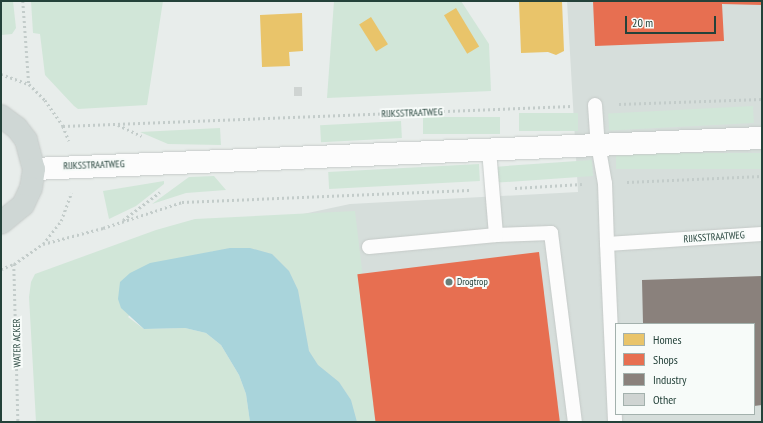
<!DOCTYPE html>
<html>
<head>
<meta charset="utf-8">
<style>
	body { margin:0 }
	#map { position:relative; width:763px; height:423px; overflow:hidden; background:#e8edeb; font-family:"PT Sans Narrow",sans-serif }
	div>[style] { position:absolute }
	.built>* { inset:0; background:#d6dedb }
	.green>* { inset:0; background:#d1e6d8; transform-origin:0 0 }
	.water>* { inset:0; background:#a9d4db }
	.homes>* { inset:0; background:#e9c46a; transform-origin:0 0 }
	.shops>* { inset:0; background:#e76f51; transform-origin:0 0 }
	.industry>* { inset:0; background:#8a817c }
	.building>* { inset:0; background:#cfd4d2; transform-origin:0 0 }
	.path>* { height:2.5px; margin-top:-1.25px; transform-origin:0; background:repeating-linear-gradient(90deg,#c3ccca 0 2px,transparent 0 5px) }
	.roads { filter:drop-shadow(0 0 1px #c5cac8) drop-shadow(0 0 1px #c5cac8) }
	.lane>* { height:14px; margin:-7px; padding:0 7px; transform-origin:7px; border-radius:7px; background:#fcfcfc }
	.secondary>* { height:22px; margin:-11px; padding:0 11px; transform-origin:11px; border-radius:11px; background:#fcfcfc }
	.primary>* { height:22px; margin:-11px; padding:0 11px; transform-origin:11px; border-radius:11px; background:#cfd7d5 }
	.dots>* { width:11px; height:11px; translate:-50% -50%; box-sizing:border-box; border:2px solid #f7fbf9; border-radius:50% }
	span { translate:-50% -50%; white-space:nowrap; text-align:center; line-height:1.15; -webkit-text-stroke:4px #f7fbf9; paint-order:stroke }
	.street-label { font-size:10px; color:#24423a }
	.poi-label { font-size:10px; color:#24423a }
	.left { translate:0 -50%; text-align:left }
	.frame { position:absolute; inset:0; border:2px solid #24423a; pointer-events:none }
	.legend { position:absolute; left:615px; top:323px; width:140px; height:92px; box-sizing:border-box; background:#f7fbf9; border:1px solid #a3b1ad; margin:0; padding:5px 7px; list-style:none; font-size:12px; color:#24423a }
	.legend li { display:flex; align-items:center; gap:8px; height:20px }
	.legend b { width:20px; border:1px solid #a3b1ad }
	.scale { position:absolute; left:625px; top:16px; width:91px; height:18px; box-sizing:border-box; border:2px solid #24423a; border-top:0; padding-left:5px; font-size:12px; line-height:14px; white-space:nowrap; color:#24423a; -webkit-text-stroke:3px #f7fbf9; paint-order:stroke }
</style>
</head>
<body>
<div id="map">
	<div class="built">
		<div style="clip-path:polygon(evenodd,567px 1px,762px 1px,762px 422px,296px 422px,205px 235px,350px 204px,578px 192px,567px 1px,616px 324px,754px 324px,754px 414px,616px 414px,616px 324px)"></div>
	</div>
	<div class="green">
		<div style="clip-path:polygon(1px 1px,13px 1px,16px 28px,12px 34px,1px 35px)"></div>
		<div style="clip-path:polygon(31px 1px,163px 1px,147px 105px,78px 109px,74px 106px,45px 75px,40px 34px,33px 33px)"></div>
		<div style="clip-path:polygon(334px 1px,461px 1px,489px 44px,491px 91px,327px 98px)"></div>
		<div style="left:753px;top:106px;width:17px;height:145px;rotate:87deg"></div>
		<div style="left:578px;top:113px;width:18px;height:59px;rotate:90deg"></div>
		<div style="left:500px;top:117px;width:17px;height:77px;rotate:90deg"></div>
		<div style="left:401px;top:121px;width:17px;height:81px;rotate:87deg"></div>
		<div style="clip-path:polygon(220px 128px,221px 145px,168px 144px,140px 132px)"></div>
		<div style="left:762px;top:153px;width:16px;height:146px;rotate:90deg"></div>
		<div style="left:592px;top:160px;width:16px;height:95px;rotate:86deg"></div>
		<div style="left:479px;top:164px;width:17px;height:151px;rotate:87deg"></div>
		<div style="clip-path:polygon(214px 176px,226px 190px,186px 193px,152px 204px,189px 177px)"></div>
		<div style="clip-path:polygon(164px 181px,164px 184px,136px 206px,109px 219px,103px 191px)"></div>
		<div style="clip-path:polygon(355px 211px,380px 422px,357px 422px,351px 400px,339px 382px,318px 365px,309px 351px,298px 290px,289px 271px,272px 254px,250px 248px,230px 248px,182px 258px,128px 317px,144px 329px,185px 328px,206px 333px,221px 345px,239px 375px,246px 394px,250px 422px,36px 422px,29px 297px,31px 282px,35px 274px,156px 230px,195px 219px)"></div>
	</div>
	<div class="water">
		<div style="clip-path:polygon(230px 248px,250px 248px,272px 254px,289px 271px,298px 290px,309px 351px,318px 365px,339px 382px,351px 400px,357px 422px,250px 422px,246px 394px,239px 375px,221px 345px,206px 333px,185px 328px,144px 329px,121px 308px,118px 299px,120px 282px,130px 273px,150px 263px)"></div>
	</div>
	<div class="homes">
		<div style="clip-path:polygon(519px 1px,562px 1px,564px 51px,556px 55px,548px 52px,521px 53px)"></div>
		<div style="left:456px;top:8px;width:45px;height:14px;rotate:59deg"></div>
		<div style="clip-path:polygon(302px 13px,303px 51px,289px 52px,290px 66px,262px 67px,260px 15px)"></div>
		<div style="left:371px;top:17px;width:32px;height:14px;rotate:58deg"></div>
	</div>
	<div class="shops">
		<div style="clip-path:polygon(593px 1px,762px 1px,762px 5px,722px 4px,724px 41px,595px 46px)"></div>
		<div style="left:539px;top:252px;width:171px;height:183px;rotate:83deg"></div>
	</div>
	<div class="industry">
		<div style="clip-path:polygon(762px 276px,762px 405px,754px 406px,754px 324px,643px 324px,642px 280px)"></div>
	</div>
	<div class="building">
		<div style="left:294px;top:87px;width:8px;height:9px"></div>
	</div>
	<div class="path">
		<div style="left:23px;top:1px;width:83px;rotate:85.9deg"></div>
		<div style="left:1px;top:74px;width:30px;rotate:20deg"></div>
		<div style="left:29px;top:84px;width:23px;rotate:45deg"></div>
		<div style="left:45px;top:100px;width:32px;rotate:55deg"></div>
		<div style="left:63px;top:126px;width:16px;rotate:68deg"></div>
		<div style="left:619px;top:104px;width:143px;rotate:-2deg"></div>
		<div style="left:118px;top:125px;width:26px;rotate:25deg"></div>
		<div style="left:63px;top:126px;width:509px;rotate:-2.25deg"></div>
		<div style="left:627px;top:182px;width:135px;rotate:-2.5deg"></div>
		<div style="left:515px;top:188px;width:67px;rotate:-3.4deg"></div>
		<div style="left:123px;top:220px;width:46px;rotate:-37.1deg"></div>
		<div style="left:43px;top:244px;width:62px;rotate:-14.9deg"></div>
		<div style="left:103px;top:228px;width:83px;rotate:-18.2deg"></div>
		<div style="left:182px;top:202px;width:288px;rotate:-2.4deg"></div>
		<div style="left:14px;top:264px;width:158px;rotate:88.5deg"></div>
		<div style="left:1px;top:269px;width:14px;rotate:-21deg"></div>
		<div style="left:14px;top:264px;width:35px;rotate:-35deg"></div>
		<div style="left:43px;top:244px;width:29px;rotate:-52deg"></div>
		<div style="left:61px;top:221px;width:30px;rotate:-70deg"></div>
	</div>
	<div class="roads">
		<div class="lane">
			<div style="left:595px;top:105px;width:39px;rotate:86deg"></div>
			<div style="left:598px;top:144px;width:40px;rotate:80deg"></div>
			<div style="left:605px;top:183px;width:61px;rotate:88.1deg"></div>
			<div style="left:607px;top:244px;width:155px;rotate:-3.7deg"></div>
			<div style="left:496px;top:235px;width:55px;rotate:-2.1deg"></div>
			<div style="left:551px;top:233px;width:191px;rotate:82.8deg"></div>
			<div style="left:607px;top:244px;width:178px;rotate:87.4deg"></div>
			<div style="left:369px;top:247px;width:128px;rotate:-5.4deg"></div>
			<div style="left:496px;top:235px;width:86px;rotate:-94.7deg"></div>
		</div>
		<div class="secondary">
			<div style="left:34px;top:169px;width:729px;rotate:-2.44deg"></div>
		</div>
		<div class="primary">
			<div style="left:1px;top:116px;width:20px;rotate:37deg"></div>
			<div style="left:17px;top:128px;width:15px;rotate:53deg"></div>
			<div style="left:26px;top:140px;width:30px;rotate:75deg"></div>
			<div style="left:34px;top:169px;width:19px;rotate:99deg"></div>
			<div style="left:31px;top:188px;width:19px;rotate:115deg"></div>
			<div style="left:23px;top:205px;width:28px;rotate:141deg"></div>
		</div>
	</div>
	<div class="dots">
		<div style="left:449px;top:282px;background:#697e78"></div>
	</div>
	<div class="street-label">
		<span style="left:412px;top:113px;rotate:-2deg">RIJKSSTRAATWEG</span>
		<span style="left:94px;top:165px;rotate:-2deg">RIJKSSTRAATWEG</span>
		<span style="left:714px;top:237px;rotate:-4deg">RIJKSSTRAATWEG</span>
		<span style="left:17px;top:343px;rotate:-91deg">WATER ACKER</span>
	</div>
	<div class="poi-label">
		<span class="left" style="left:457px;top:282px">Drogtrop</span>
	</div>
	<div class="frame"></div>
	<ul class="legend">
	<li><b style="height:11px;background:#e9c46a"></b>Homes</li>
	<li><b style="height:11px;background:#e76f51"></b>Shops</li>
	<li><b style="height:11px;background:#8a817c"></b>Industry</li>
	<li><b style="height:11px;background:#cfd4d2"></b>Other</li>
	</ul>
	<div class="scale">20 m</div>
</div>
</body>
</html>
